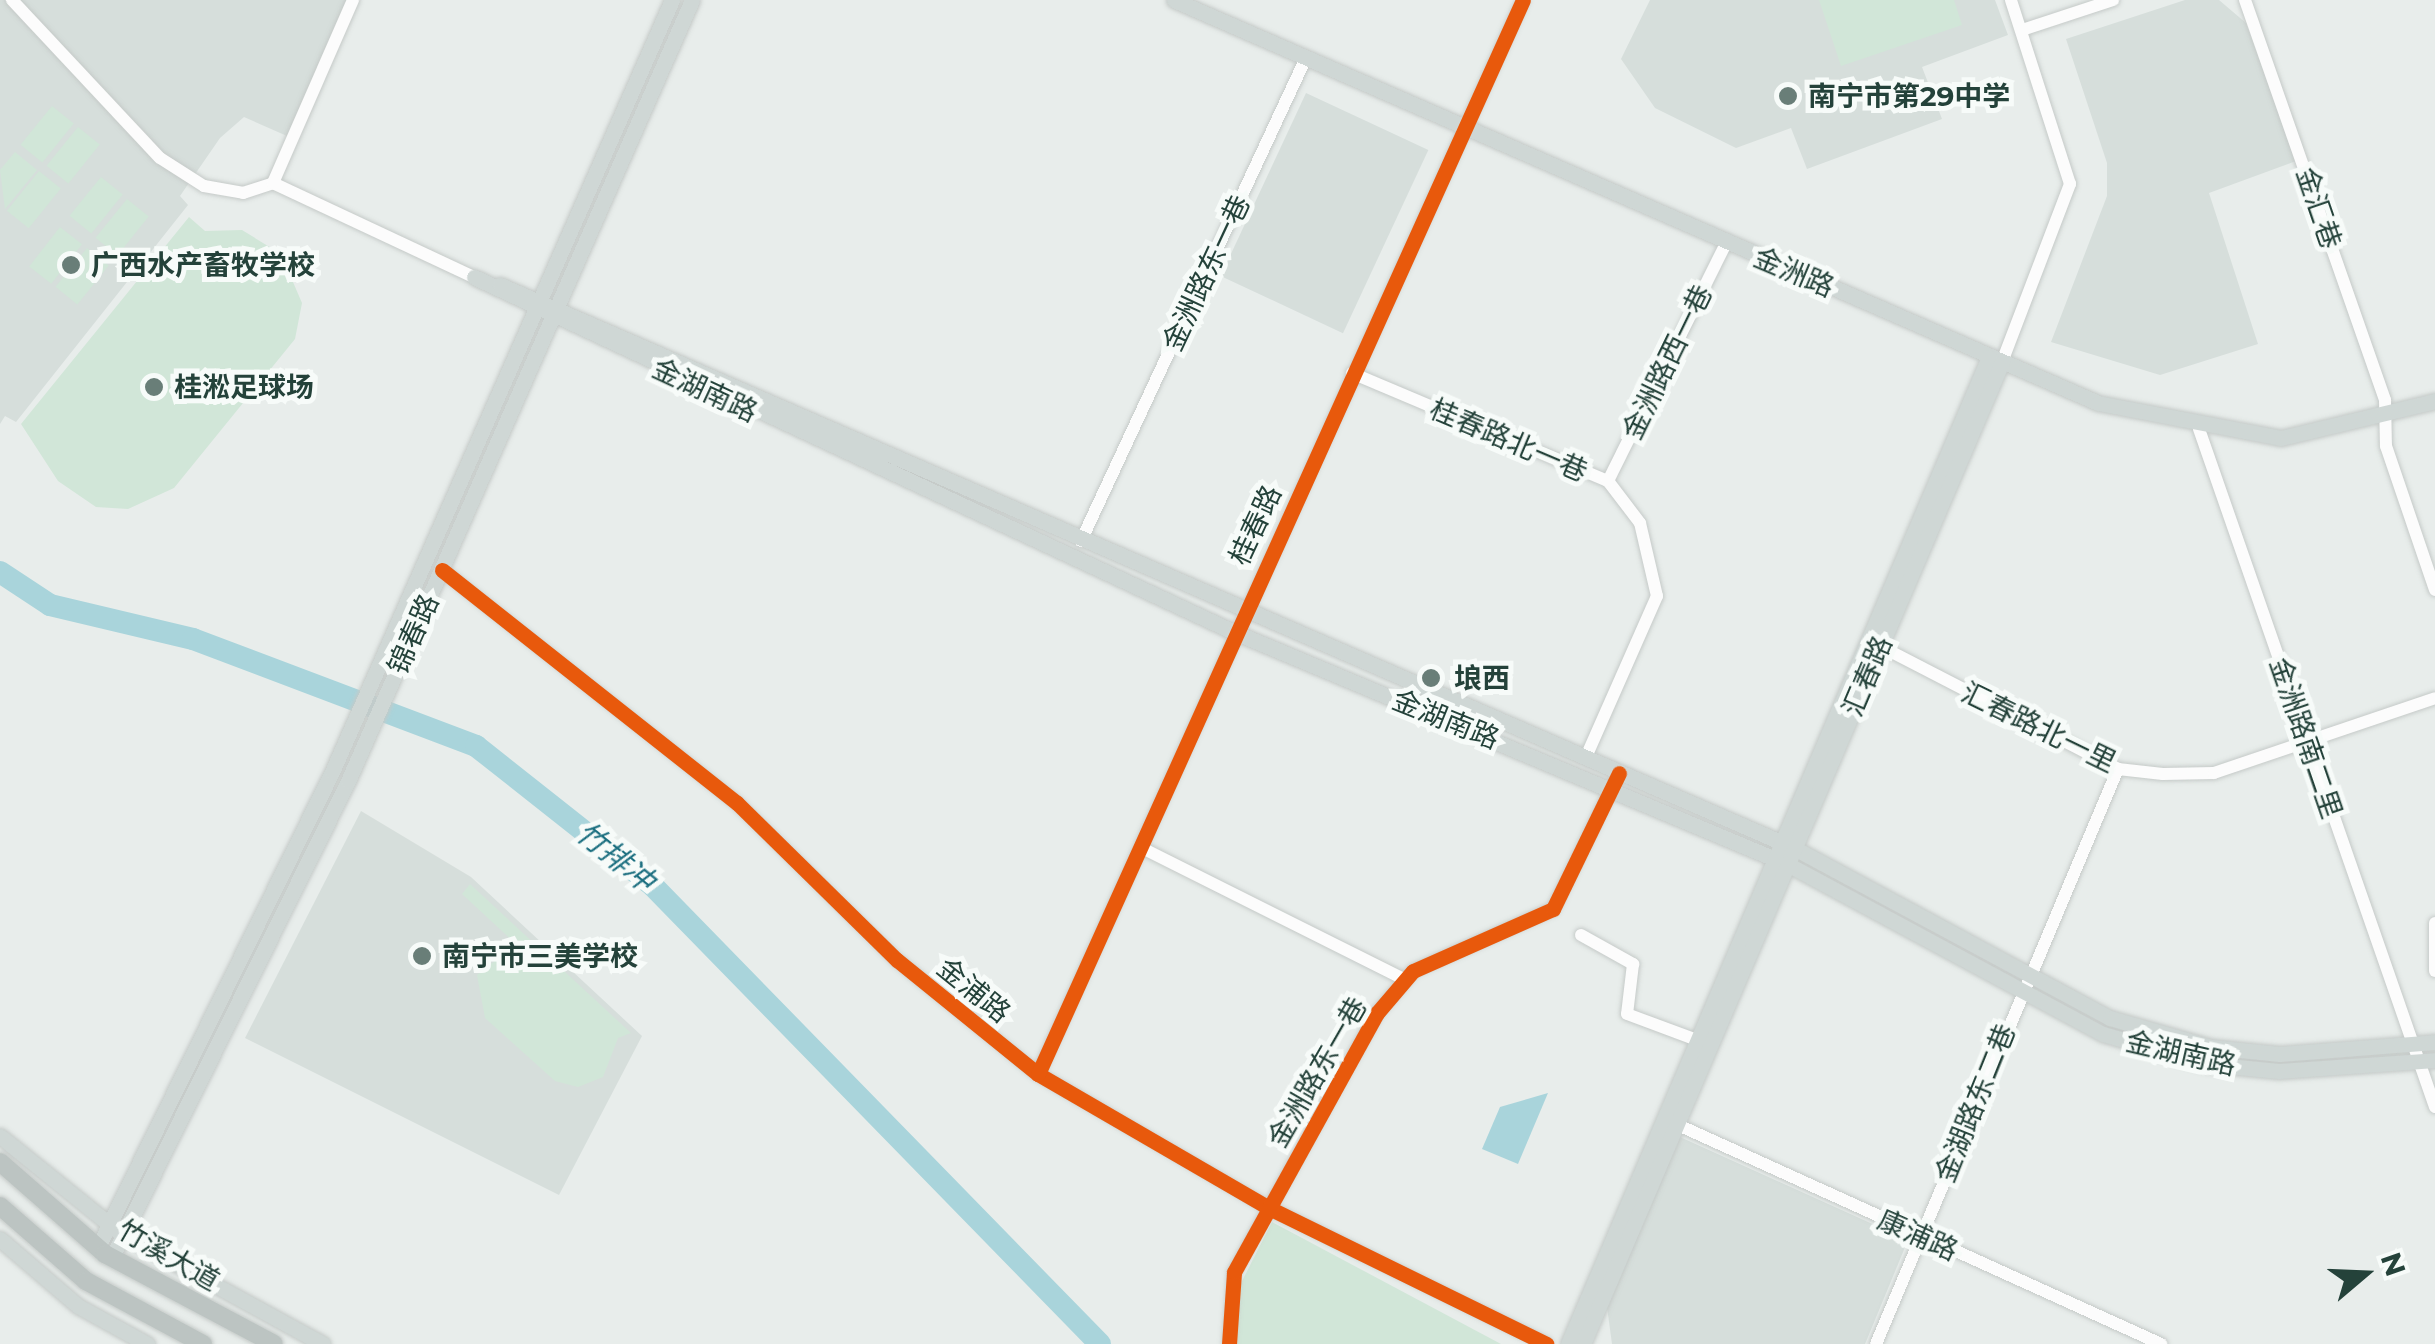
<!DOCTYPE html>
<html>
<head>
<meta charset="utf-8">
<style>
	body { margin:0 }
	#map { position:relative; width:2435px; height:1344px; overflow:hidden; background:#e8edeb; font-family:Montserrat,"Noto Sans SC",sans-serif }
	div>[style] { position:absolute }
	.built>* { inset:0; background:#d6dedb; transform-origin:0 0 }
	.green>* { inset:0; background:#d1e6d8; transform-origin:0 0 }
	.water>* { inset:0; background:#a9d4db }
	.river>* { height:22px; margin:-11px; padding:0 11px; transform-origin:11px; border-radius:11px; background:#a9d4db }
	.roads { filter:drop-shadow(0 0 2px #c5cac8) drop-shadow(0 0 2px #c5cac8) }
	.minor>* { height:12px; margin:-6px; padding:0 6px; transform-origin:6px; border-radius:6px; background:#fcfcfc }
	.major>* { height:15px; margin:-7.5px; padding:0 7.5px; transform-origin:7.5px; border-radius:7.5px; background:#cfd7d5 }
	.highway>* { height:18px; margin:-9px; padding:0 9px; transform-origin:9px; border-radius:9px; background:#bcc4c2 }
	.cycleway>* { height:15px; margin:-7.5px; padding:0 7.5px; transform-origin:7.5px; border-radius:7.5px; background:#e8590c }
	.dots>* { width:28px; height:28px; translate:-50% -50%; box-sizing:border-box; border:5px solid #f7fbf9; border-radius:50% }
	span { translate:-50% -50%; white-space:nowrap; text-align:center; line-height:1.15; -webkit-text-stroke:10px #f7fbf9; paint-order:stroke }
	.poi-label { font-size:28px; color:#24423a; font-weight:700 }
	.left { translate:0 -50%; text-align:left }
	.street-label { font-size:28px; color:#24423a }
	.water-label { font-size:30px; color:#1c6f80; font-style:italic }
	.north { position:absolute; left:2315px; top:1224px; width:100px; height:100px; -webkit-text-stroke:8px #f7fbf9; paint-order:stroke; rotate:71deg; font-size:28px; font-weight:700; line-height:40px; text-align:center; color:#24423a }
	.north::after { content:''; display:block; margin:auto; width:35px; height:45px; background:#24423a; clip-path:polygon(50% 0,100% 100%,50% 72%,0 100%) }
</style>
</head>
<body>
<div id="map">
	<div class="built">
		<div style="clip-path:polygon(0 0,348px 0,287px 136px,244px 117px,220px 138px,180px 196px,188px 205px,16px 422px,5px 416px,0 424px)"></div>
		<div style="clip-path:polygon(1650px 0,1995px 0,2008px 35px,1922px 67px,1942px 119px,1807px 169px,1791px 128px,1736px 148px,1655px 108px,1621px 59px)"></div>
		<div style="clip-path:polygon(2185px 0,2219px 0,2246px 23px,2296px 161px,2209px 193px,2258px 344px,2160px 375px,2051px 342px,2107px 196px,2107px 163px,2066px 39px)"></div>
		<div style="left:1306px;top:93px;width:135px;height:202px;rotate:25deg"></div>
		<div style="clip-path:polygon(361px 811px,471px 877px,642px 1036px,559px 1195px,245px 1038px)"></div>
		<div style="clip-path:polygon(1680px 1137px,1908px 1240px,1865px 1344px,1612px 1344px,1607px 1307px)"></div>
	</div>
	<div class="green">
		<div style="clip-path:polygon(1819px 0,1954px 0,1962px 25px,1841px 66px)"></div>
		<div style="left:52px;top:106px;width:28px;height:50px;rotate:39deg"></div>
		<div style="left:78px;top:127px;width:28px;height:50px;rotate:39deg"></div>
		<div style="clip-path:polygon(15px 152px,37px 170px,5px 209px,0 170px)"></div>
		<div style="left:39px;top:171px;width:28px;height:51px;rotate:39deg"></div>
		<div style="left:101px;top:177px;width:28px;height:50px;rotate:39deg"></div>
		<div style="left:127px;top:199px;width:28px;height:50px;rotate:39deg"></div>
		<div style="clip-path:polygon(189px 217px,205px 231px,242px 230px,281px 254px,302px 303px,295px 339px,174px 488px,128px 509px,96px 507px,58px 481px,21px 424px)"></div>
		<div style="left:60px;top:227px;width:28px;height:50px;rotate:38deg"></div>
		<div style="left:87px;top:248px;width:28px;height:50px;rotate:39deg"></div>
		<div style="clip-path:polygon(470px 884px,631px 1033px,618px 1038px,603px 1077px,578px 1087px,555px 1081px,485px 1018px,477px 975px,516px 944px,462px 894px)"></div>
		<div style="clip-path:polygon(1272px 1222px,1501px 1344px,1236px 1344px,1239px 1287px)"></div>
	</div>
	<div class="water">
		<div style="clip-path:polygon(1548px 1093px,1518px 1164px,1482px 1149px,1500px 1107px)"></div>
	</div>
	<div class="river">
		<div style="left:0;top:572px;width:60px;rotate:33.4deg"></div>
		<div style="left:50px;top:605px;width:147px;rotate:13.4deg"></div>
		<div style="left:193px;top:639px;width:303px;rotate:20.7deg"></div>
		<div style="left:476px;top:746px;width:226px;rotate:38.3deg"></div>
		<div style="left:653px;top:886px;width:640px;rotate:45.7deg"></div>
	</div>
	<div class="roads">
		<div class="minor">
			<div style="left:12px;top:0;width:216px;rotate:46.9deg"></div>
			<div style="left:160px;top:158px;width:52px;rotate:32.5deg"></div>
			<div style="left:204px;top:186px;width:40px;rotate:10deg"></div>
			<div style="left:243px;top:193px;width:32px;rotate:-18deg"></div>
			<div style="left:273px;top:183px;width:200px;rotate:-66.4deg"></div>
			<div style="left:2245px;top:0;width:424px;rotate:70.7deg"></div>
			<div style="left:2385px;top:400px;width:46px;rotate:88.8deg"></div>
			<div style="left:2386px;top:446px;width:152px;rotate:71.2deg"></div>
			<div style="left:2022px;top:30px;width:96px;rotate:-18.2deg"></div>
			<div style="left:273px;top:183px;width:222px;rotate:25.1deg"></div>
			<div style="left:2002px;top:362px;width:191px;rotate:-69.1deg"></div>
			<div style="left:2070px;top:184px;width:193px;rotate:-107.8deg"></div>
			<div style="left:1352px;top:373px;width:278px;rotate:22.9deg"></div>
			<div style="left:1608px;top:481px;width:53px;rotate:52.7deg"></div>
			<div style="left:1640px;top:523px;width:75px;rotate:76.9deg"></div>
			<div style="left:1657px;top:596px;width:176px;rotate:113.8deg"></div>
			<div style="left:2199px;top:429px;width:718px;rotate:70.81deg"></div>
			<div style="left:1608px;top:481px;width:266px;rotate:-63.6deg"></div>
			<div style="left:1081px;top:541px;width:531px;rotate:-65.03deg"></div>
			<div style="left:442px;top:570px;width:376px;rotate:38.3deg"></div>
			<div style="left:737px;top:803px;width:224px;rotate:44.5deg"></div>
			<div style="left:897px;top:960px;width:181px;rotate:39deg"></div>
			<div style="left:1038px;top:1074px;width:267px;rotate:30.1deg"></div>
			<div style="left:1269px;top:1208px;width:309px;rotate:26.1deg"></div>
			<div style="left:1880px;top:646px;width:268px;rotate:27.3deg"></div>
			<div style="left:2118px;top:769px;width:45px;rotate:6.3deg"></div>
			<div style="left:2163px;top:774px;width:51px;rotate:-1.1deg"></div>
			<div style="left:2214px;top:773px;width:233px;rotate:-18.7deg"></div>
			<div style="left:1142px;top:848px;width:293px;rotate:26.6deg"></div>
			<div style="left:2435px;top:923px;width:48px;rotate:90deg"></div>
			<div style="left:1581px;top:935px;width:60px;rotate:29.1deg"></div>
			<div style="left:1633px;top:964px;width:50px;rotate:96.8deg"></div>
			<div style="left:1627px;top:1014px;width:75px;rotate:20.4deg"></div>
			<div style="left:1038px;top:1074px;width:1178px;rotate:-65.7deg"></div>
			<div style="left:1676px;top:1124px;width:533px;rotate:24.4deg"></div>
			<div style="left:1229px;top:1344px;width:72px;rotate:-86deg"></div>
			<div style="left:1234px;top:1272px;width:296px;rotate:-61.1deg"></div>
			<div style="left:1377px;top:1013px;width:55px;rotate:-49.4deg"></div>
			<div style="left:1413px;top:971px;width:153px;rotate:-23.9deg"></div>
			<div style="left:1553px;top:909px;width:151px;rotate:-64.1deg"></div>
			<div style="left:1876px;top:1344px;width:624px;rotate:-67.18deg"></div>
		</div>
		<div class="major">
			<div style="left:1174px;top:0;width:1008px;rotate:23.56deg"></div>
			<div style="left:2098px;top:403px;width:186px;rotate:10.8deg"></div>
			<div style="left:2281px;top:438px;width:158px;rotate:-13.5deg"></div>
			<div style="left:474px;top:277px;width:839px;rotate:25.04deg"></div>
			<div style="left:1234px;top:632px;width:600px;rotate:22.76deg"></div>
			<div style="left:1787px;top:864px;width:359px;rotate:28.3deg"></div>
			<div style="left:2103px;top:1034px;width:108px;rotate:16.1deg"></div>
			<div style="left:2207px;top:1064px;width:72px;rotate:5.6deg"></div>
			<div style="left:2279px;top:1071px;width:156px;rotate:-4deg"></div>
			<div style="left:500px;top:285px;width:1411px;rotate:23.51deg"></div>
			<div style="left:1794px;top:848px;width:359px;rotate:28.3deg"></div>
			<div style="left:2110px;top:1018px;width:105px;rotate:16deg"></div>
			<div style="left:2211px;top:1047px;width:69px;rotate:5.8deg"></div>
			<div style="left:2280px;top:1054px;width:155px;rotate:-4.4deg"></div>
			<div style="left:0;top:1136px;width:154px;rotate:38.9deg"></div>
			<div style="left:120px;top:1233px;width:231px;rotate:28.7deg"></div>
			<div style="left:0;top:1239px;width:103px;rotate:40.7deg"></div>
			<div style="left:78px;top:1306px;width:79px;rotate:28.8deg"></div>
			<div style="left:98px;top:1247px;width:530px;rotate:-63.77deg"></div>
			<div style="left:332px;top:772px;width:844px;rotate:-66.23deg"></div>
			<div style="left:112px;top:1257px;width:531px;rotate:-63.63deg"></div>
			<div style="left:348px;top:781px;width:853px;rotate:-66.23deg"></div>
			<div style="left:1568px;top:1344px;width:1073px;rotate:-66.9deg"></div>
			<div style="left:1583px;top:1344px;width:1068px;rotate:-66.89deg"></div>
		</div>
		<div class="highway">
			<div style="left:0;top:1162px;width:140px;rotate:41.2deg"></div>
			<div style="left:105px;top:1254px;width:191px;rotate:28deg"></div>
			<div style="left:0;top:1206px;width:114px;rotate:41.1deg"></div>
			<div style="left:86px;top:1281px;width:133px;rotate:28.3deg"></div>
		</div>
	</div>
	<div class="cycleway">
		<div style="left:442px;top:570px;width:376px;rotate:38.3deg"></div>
		<div style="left:737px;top:803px;width:224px;rotate:44.5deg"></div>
		<div style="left:897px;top:960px;width:181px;rotate:39deg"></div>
		<div style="left:1038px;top:1074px;width:267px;rotate:30.1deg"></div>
		<div style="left:1269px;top:1208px;width:309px;rotate:26.1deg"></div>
		<div style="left:1038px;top:1074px;width:1178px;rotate:-65.7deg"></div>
		<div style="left:1229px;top:1344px;width:72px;rotate:-86deg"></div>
		<div style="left:1234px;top:1272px;width:296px;rotate:-61.1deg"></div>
		<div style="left:1377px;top:1013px;width:55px;rotate:-49.4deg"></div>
		<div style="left:1413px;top:971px;width:153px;rotate:-23.9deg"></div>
		<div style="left:1553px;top:909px;width:151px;rotate:-64.1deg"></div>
	</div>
	<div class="dots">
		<div style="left:1788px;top:96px;background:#697e78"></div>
		<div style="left:71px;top:265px;background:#697e78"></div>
		<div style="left:154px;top:387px;background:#697e78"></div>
		<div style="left:1431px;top:678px;background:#697e78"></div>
		<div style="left:422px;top:956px;background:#697e78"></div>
	</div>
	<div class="poi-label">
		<span class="left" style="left:1808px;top:96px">南宁市第29中学</span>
		<span class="left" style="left:91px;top:265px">广西水产畜牧学校</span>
		<span class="left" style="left:174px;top:387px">桂淞足球场</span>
		<span class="left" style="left:1454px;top:678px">埌西</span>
		<span class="left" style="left:442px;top:956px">南宁市三美学校</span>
	</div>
	<div class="street-label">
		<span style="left:2319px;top:208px;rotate:71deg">金汇巷</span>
		<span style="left:1794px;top:272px;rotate:23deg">金洲路</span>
		<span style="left:1206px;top:273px;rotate:-65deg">金洲路东一巷</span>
		<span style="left:1667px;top:362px;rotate:-64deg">金洲路西一巷</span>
		<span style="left:705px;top:390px;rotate:25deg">金湖南路</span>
		<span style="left:1509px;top:440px;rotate:23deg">桂春路北一巷</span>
		<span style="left:1255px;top:525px;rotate:-65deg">桂春路</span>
		<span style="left:413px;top:634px;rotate:-66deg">锦春路</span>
		<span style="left:1867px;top:676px;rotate:-67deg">汇春路</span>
		<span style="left:1446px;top:719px;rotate:22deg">金湖南路</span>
		<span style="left:2039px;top:727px;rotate:26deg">汇春路北一里</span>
		<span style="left:2306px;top:738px;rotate:71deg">金洲路南二里</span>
		<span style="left:974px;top:990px;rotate:39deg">金浦路</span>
		<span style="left:2181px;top:1053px;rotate:13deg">金湖南路</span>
		<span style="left:1317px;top:1072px;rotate:-60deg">金洲路东一巷</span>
		<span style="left:1975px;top:1103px;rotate:-68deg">金湖路东二巷</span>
		<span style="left:1918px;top:1235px;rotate:24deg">康浦路</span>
		<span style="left:169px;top:1255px;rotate:30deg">竹溪大道</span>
	</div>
	<div class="water-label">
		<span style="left:615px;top:857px;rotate:39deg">竹排冲</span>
	</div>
	<div class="north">N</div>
</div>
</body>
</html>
